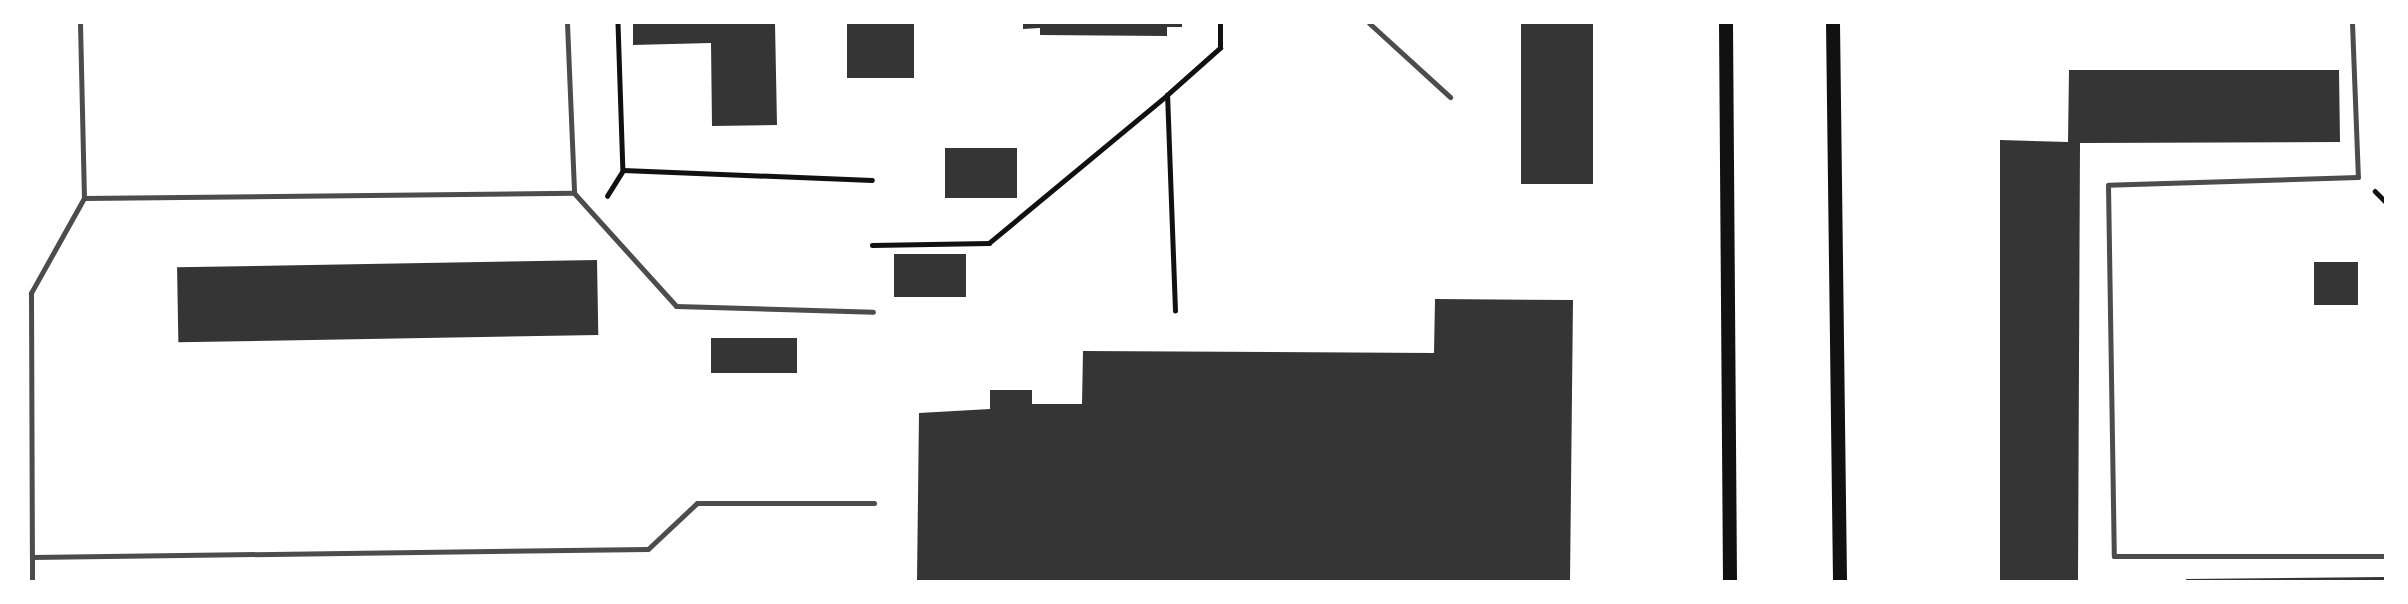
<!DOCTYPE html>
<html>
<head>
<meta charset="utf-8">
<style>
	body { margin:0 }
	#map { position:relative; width:2408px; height:604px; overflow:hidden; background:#fff; font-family:"Golos Text",sans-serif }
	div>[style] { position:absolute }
	.building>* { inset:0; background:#353535; transform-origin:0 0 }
	.path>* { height:4.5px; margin:-2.25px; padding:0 2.25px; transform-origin:2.25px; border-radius:2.25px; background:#111 }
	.service>* { height:5px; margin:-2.5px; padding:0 2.5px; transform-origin:2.5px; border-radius:2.5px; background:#4c4c4c }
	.secondary>* { height:14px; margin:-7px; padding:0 7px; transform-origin:7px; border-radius:7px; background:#111 }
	span { translate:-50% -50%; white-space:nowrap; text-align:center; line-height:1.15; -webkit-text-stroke:5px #fff; paint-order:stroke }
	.frame { position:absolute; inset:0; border:24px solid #fff; pointer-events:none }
</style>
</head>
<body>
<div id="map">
	<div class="building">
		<div style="clip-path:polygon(633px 23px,775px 23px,777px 125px,712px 126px,711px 43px,633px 45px)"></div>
		<div style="left:847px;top:23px;width:67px;height:55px"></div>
		<div style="clip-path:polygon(1023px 23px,1182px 23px,1182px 27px,1167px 27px,1167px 36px,1040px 35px,1040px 28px,1023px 29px)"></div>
		<div style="left:1521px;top:23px;width:72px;height:161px"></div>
		<div style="clip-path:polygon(2069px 70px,2339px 70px,2340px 142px,2080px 143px,2078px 581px,2000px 581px,2000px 140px,2068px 142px)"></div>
		<div style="left:945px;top:148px;width:72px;height:50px"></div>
		<div style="left:894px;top:254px;width:72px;height:43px"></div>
		<div style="left:597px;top:260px;width:75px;height:420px;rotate:89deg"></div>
		<div style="left:2314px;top:262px;width:44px;height:43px"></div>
		<div style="clip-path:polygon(1435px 299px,1573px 300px,1570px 581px,917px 581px,919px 413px,990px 409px,990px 390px,1032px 390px,1032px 404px,1082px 404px,1083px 351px,1434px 353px)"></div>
		<div style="left:797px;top:338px;width:35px;height:86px;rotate:90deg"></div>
		<div style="clip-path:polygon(2385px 577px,2385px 581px,2186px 581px,2186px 579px)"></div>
	</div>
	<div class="path">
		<div style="left:618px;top:23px;width:147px;rotate:88.1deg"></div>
		<div style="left:2375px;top:191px;width:14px;rotate:45deg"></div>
		<div style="left:607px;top:196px;width:31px;rotate:-58deg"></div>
		<div style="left:623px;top:170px;width:249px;rotate:2.3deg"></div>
		<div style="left:872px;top:245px;width:117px;rotate:-1deg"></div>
		<div style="left:989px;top:243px;width:231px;rotate:-39.7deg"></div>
		<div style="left:1175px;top:311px;width:216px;rotate:-92.1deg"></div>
		<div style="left:1167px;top:95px;width:71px;rotate:-41.6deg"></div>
		<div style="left:1220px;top:48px;width:25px;rotate:-90deg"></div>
	</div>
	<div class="service">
		<div style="left:80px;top:23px;width:175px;rotate:88.7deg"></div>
		<div style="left:84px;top:198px;width:109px;rotate:119.2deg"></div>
		<div style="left:31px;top:293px;width:264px;rotate:89.8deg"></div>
		<div style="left:32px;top:557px;width:616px;rotate:-0.74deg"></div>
		<div style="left:648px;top:549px;width:67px;rotate:-43.2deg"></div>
		<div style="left:697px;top:503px;width:177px"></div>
		<div style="left:567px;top:23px;width:170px;rotate:87.6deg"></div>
		<div style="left:574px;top:193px;width:152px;rotate:47.9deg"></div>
		<div style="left:676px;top:306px;width:197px;rotate:1.7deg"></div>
		<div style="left:1369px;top:23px;width:110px;rotate:42.4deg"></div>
		<div style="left:2352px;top:23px;width:154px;rotate:87.8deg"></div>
		<div style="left:2358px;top:177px;width:250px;rotate:178.2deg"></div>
		<div style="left:2108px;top:185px;width:371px;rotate:89.1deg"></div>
		<div style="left:2114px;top:556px;width:271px"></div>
		<div style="left:84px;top:198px;width:490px;rotate:-0.6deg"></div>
		<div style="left:32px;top:581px;width:24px;rotate:-90deg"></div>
	</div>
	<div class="secondary">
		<div style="left:1726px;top:23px;width:558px;rotate:89.59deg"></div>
		<div style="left:1833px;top:23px;width:558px;rotate:89.28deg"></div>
	</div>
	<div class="frame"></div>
</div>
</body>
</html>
